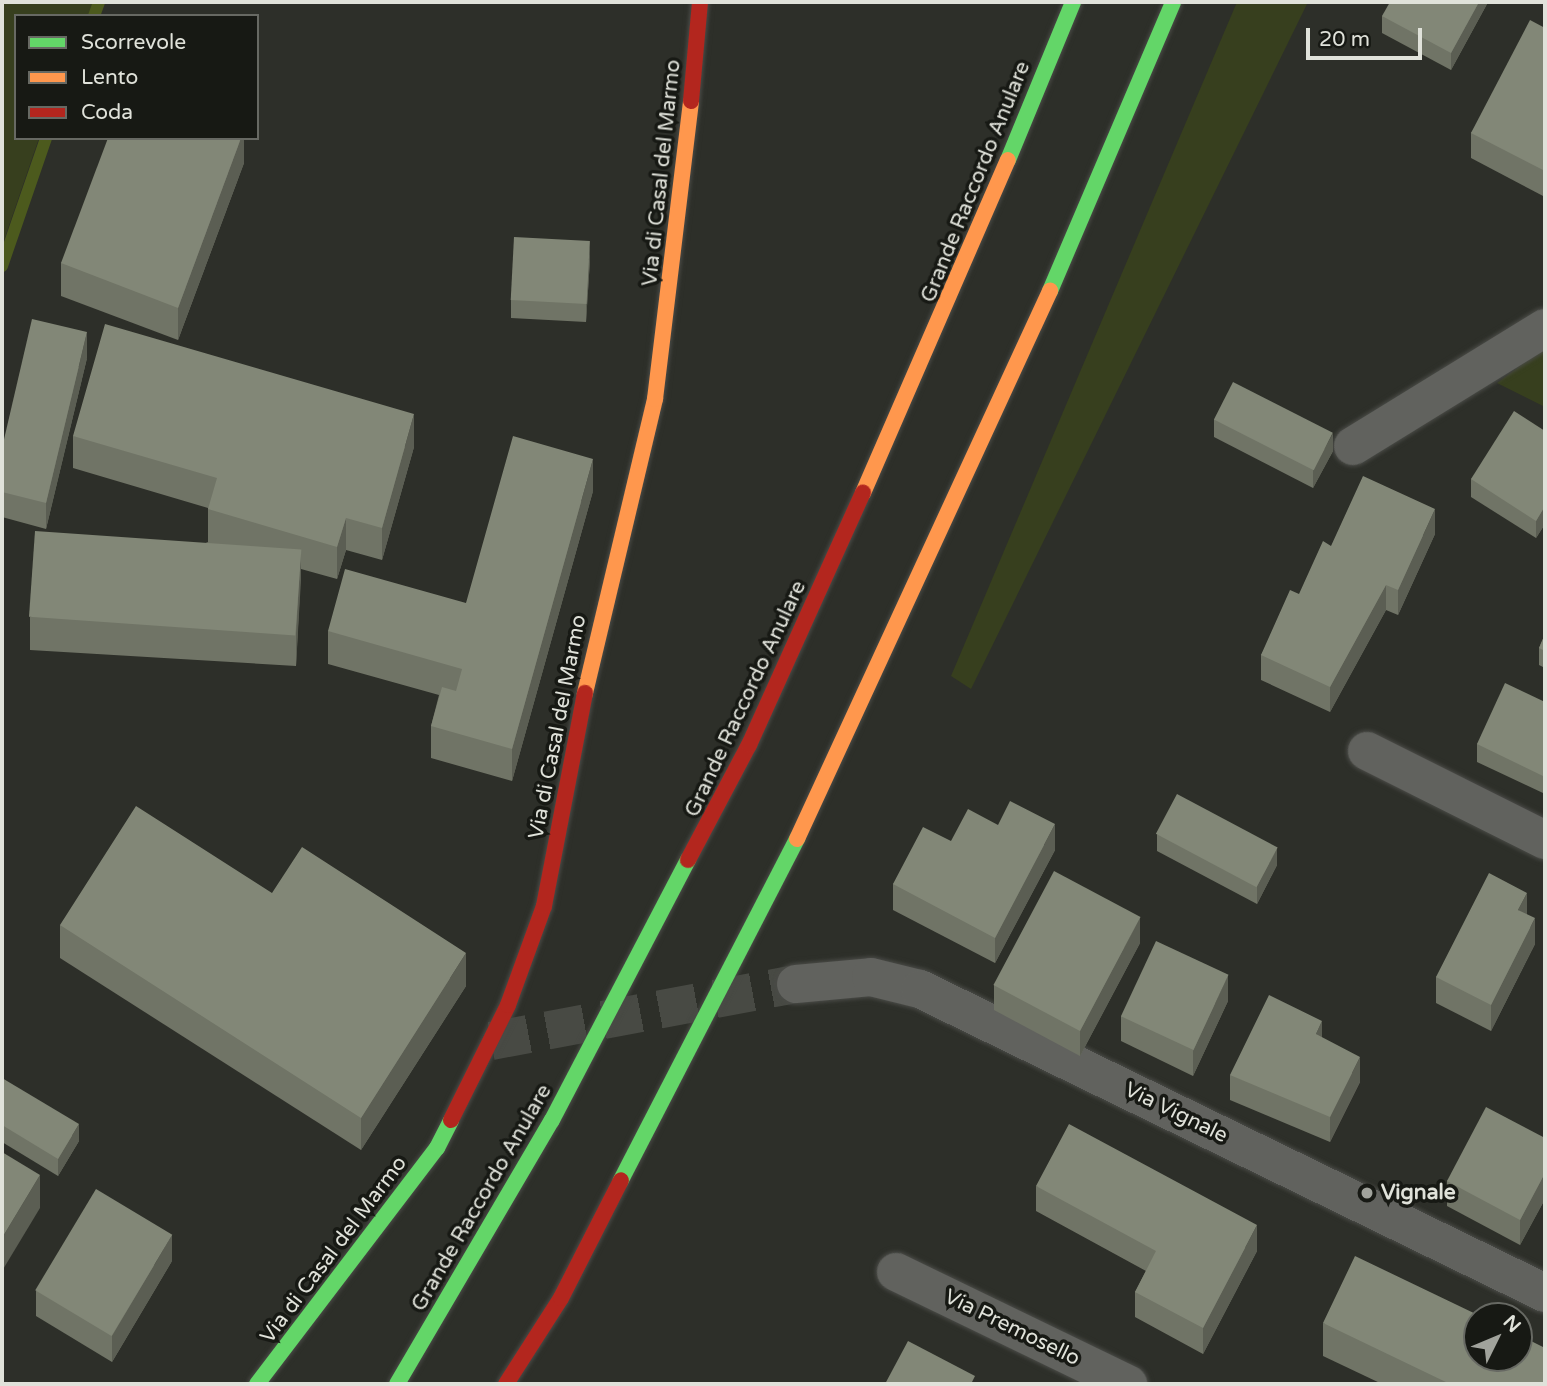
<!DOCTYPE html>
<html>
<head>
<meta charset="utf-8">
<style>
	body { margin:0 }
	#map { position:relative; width:1547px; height:1386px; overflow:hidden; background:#2d2f29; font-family:"Varela Round",sans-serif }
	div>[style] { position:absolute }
	.green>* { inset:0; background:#373f1e }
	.stream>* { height:12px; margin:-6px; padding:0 6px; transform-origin:6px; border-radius:6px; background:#4c5a1d }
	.street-tunnel>* { height:38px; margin-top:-19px; transform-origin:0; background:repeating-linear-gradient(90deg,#484a44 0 38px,transparent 0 57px) }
	.roads { filter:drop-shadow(0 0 2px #4a4b47) drop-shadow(0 0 2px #4a4b47) }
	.street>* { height:38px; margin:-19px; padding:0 19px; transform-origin:19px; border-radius:19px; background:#61625e }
	.fast>* { height:16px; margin:-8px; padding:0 8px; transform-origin:8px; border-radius:8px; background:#63d668 }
	.slow>* { height:16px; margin:-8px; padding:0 8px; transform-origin:8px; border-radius:8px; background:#ff974d }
	.jam>* { height:16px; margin:-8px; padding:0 8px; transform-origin:8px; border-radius:8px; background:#b3261e }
	.wall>* { inset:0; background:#707466 }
	.shaded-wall>* { inset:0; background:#5b5e53 }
	.building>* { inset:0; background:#828777; transform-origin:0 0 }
	.dots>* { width:19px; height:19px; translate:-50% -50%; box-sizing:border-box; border:4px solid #171914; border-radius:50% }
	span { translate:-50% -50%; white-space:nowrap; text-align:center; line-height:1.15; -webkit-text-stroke:7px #171914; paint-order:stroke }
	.street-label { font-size:21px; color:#e0e2da }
	.poi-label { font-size:21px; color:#e0e2da; font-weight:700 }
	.left { translate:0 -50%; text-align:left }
	.frame { position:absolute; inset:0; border:4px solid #e0e2da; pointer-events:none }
	.legend { position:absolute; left:14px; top:14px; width:245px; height:126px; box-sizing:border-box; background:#171914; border:2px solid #676963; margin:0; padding:9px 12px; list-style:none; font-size:21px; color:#e0e2da }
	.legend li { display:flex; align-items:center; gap:14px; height:35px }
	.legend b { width:35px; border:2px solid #676963 }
	.north { position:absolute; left:1463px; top:1302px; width:70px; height:70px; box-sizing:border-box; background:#171914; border:2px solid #676963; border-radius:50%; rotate:47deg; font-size:19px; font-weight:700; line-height:28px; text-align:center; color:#e0e2da }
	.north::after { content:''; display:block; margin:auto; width:24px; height:32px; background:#a1a39c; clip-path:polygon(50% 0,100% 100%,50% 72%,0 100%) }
	.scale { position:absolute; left:1306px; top:28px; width:116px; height:32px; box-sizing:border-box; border:4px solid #e0e2da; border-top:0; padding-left:9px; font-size:21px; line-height:24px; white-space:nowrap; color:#e0e2da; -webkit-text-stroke:5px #171914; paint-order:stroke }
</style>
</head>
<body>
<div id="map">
	<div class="green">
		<div style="clip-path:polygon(2px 2px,95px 2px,89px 16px,16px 16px,16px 138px,39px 138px,2px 246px)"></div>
		<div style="clip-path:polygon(1237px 2px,1308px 2px,971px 689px,951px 676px)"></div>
		<div style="clip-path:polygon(1545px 347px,1545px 407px,1497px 383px)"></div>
	</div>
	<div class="stream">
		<div style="left:94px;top:16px;width:15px;rotate:-70deg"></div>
		<div style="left:2px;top:266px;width:135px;rotate:-71deg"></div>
	</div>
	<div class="street-tunnel">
		<div style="left:491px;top:1041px;width:310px;rotate:-10.6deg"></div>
	</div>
	<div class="roads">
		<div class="street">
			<div style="left:1353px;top:446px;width:225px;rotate:-31.6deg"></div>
			<div style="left:1367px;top:751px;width:199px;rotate:26.6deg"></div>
			<div style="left:796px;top:984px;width:75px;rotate:-5.3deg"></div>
			<div style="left:871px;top:977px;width:50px;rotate:13.8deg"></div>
			<div style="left:920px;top:989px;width:695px;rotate:25.94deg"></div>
			<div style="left:896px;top:1272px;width:258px;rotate:25.8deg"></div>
		</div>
		<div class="fast">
			<div style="left:1008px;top:160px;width:171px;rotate:-67.6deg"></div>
			<div style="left:1050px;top:291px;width:314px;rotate:-66.9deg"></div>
			<div style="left:621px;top:1180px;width:384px;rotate:-62.7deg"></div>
			<div style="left:257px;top:1384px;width:297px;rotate:-52.7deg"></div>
			<div style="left:437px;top:1148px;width:31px;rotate:-63deg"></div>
			<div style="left:397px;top:1384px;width:306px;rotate:-59.6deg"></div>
			<div style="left:552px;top:1120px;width:293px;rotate:-62.4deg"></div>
		</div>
		<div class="slow">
			<div style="left:863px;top:493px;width:363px;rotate:-66.5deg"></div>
			<div style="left:585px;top:693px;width:302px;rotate:-76.6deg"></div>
			<div style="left:655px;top:399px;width:300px;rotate:-83.1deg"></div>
			<div style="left:797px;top:839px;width:604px;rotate:-65.22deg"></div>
		</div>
		<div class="jam">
			<div style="left:691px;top:101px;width:99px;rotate:-84.8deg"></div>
			<div style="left:688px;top:860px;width:130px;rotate:-62.1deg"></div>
			<div style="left:749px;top:745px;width:277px;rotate:-65.7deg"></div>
			<div style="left:451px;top:1120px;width:128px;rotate:-63.6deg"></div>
			<div style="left:508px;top:1005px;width:105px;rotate:-70deg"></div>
			<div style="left:544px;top:906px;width:217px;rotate:-79.1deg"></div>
			<div style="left:506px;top:1384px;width:102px;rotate:-57.4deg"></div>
			<div style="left:561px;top:1298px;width:132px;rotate:-63deg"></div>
		</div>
	</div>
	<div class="wall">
		<div style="clip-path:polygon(1487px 2px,1487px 4px,1451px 70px,1382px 33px,1382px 16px)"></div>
		<div style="clip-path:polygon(1545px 28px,1545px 197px,1471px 158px,1471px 133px)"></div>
		<div style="clip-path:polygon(244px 138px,244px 163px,178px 340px,61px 296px,61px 263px)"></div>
		<div style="clip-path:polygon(590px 259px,586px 322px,511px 318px,511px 300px)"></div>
		<div style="clip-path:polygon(87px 358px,46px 529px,2px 517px,2px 448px)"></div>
		<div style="clip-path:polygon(1214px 419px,1333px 451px,1313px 488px,1214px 437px)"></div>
		<div style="clip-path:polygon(1545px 431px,1545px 524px,1536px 538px,1471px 497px,1471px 479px)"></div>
		<div style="clip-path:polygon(73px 436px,414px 447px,382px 560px,346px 550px,337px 579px,301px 569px,296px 666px,30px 650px,30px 617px,208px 542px,208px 508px,73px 468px)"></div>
		<div style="clip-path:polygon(593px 491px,512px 781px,431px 758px,431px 726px,439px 695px,328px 664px,328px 631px,466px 603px)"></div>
		<div style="clip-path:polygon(1435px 534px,1398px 615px,1386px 610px,1330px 712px,1261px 680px,1261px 655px,1331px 546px)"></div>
		<div style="clip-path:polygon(1545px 634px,1545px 668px,1539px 665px,1539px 648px)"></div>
		<div style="clip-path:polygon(1545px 702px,1543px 793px,1477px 762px,1477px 744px)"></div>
		<div style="clip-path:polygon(998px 825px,1055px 850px,995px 963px,893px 910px,893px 884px,951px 841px)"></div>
		<div style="clip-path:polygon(1157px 834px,1277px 865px,1257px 904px,1157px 851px)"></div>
		<div style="clip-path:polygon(272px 893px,466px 986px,361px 1150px,60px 958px,60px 925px)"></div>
		<div style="clip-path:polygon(1527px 915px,1535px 944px,1491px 1031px,1436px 1003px,1436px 977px)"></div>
		<div style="clip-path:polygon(1140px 943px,1080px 1056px,994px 1010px,994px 985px)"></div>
		<div style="clip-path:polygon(1228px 1001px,1193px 1076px,1121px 1041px,1121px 1016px)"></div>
		<div style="clip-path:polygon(1322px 1038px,1360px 1082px,1330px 1142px,1230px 1100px,1230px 1075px)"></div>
		<div style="clip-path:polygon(2px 1078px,79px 1141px,58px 1176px,2px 1142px)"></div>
		<div style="clip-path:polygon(1545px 1138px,1545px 1199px,1520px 1245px,1447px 1206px,1447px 1181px)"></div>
		<div style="clip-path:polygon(1036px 1186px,1257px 1251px,1203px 1354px,1135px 1317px,1135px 1292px,1146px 1271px,1036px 1211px)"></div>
		<div style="clip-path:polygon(172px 1261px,112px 1362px,36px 1316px,36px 1291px)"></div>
		<div style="clip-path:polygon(1323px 1323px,1545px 1384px,1382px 1384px,1323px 1356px)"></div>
	</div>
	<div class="shaded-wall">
		<div style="clip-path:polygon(1479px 2px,1487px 2px,1487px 4px,1451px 70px,1451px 53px)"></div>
		<div style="clip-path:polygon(241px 138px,244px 138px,244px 163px,178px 340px,178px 308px)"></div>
		<div style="clip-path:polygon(590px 241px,590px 259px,586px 322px,586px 305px)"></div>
		<div style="clip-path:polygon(87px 332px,87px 358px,46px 529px,46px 503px)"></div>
		<div style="clip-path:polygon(414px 414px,414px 447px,382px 560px,382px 528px)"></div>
		<div style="clip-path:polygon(1333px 433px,1333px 451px,1313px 488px,1313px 470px)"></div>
		<div style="clip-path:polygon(593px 459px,593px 491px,512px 781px,512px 749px)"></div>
		<div style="clip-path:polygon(1545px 506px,1545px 524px,1536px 538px,1536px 521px)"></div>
		<div style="clip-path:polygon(1435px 509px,1435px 534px,1398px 615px,1398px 590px)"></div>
		<div style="clip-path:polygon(346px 518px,346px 550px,337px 579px,337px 547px)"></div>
		<div style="clip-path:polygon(301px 548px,301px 580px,296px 666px,296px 634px)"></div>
		<div style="clip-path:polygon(1386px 585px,1386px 610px,1330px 712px,1330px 687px)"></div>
		<div style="clip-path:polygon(1545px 770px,1545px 788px,1543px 793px,1543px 776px)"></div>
		<div style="clip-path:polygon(1055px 824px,1055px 850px,995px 963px,995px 938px)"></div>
		<div style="clip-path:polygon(1277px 848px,1277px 865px,1257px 904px,1257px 886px)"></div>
		<div style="clip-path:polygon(1527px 893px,1527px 918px,1518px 910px)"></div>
		<div style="clip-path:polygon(1140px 917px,1140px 943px,1080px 1056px,1080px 1031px)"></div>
		<div style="clip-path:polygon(1535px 918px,1535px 944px,1491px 1031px,1491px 1005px)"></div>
		<div style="clip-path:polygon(466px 953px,466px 986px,361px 1150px,361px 1118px)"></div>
		<div style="clip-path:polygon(1228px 975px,1228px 1001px,1193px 1076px,1193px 1051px)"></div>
		<div style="clip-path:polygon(1322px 1021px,1322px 1046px,1316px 1034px)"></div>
		<div style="clip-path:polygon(1360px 1057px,1360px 1082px,1330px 1142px,1330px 1117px)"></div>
		<div style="clip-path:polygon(79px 1124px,79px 1141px,58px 1176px,58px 1159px)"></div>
		<div style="clip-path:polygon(1545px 1173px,1545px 1199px,1520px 1245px,1520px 1220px)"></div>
		<div style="clip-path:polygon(40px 1175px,40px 1208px,2px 1271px,2px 1238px)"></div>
		<div style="clip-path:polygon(1257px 1225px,1257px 1251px,1203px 1354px,1203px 1328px)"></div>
		<div style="clip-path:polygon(172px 1235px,172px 1261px,112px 1362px,112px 1336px)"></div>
	</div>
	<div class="building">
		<div style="clip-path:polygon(1390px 2px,1479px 2px,1451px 53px,1382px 16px)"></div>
		<div style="clip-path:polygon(1530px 20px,1545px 28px,1545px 171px,1471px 133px)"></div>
		<div style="clip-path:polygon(108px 138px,241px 138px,178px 308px,61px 263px)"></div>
		<div style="left:514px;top:237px;width:76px;height:63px;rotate:3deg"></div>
		<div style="clip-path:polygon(32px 319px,87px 332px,46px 503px,2px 492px,2px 448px)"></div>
		<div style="clip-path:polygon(105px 324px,414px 414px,382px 528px,346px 518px,337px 547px,208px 509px,217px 478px,73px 436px)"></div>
		<div style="left:1233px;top:382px;width:112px;height:42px;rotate:27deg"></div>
		<div style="clip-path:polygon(1514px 411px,1545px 431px,1545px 506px,1536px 521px,1471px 479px)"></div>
		<div style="clip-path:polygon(513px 436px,593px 459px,512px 749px,431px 726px,442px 687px,456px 691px,462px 669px,328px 631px,345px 569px,466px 603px)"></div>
		<div style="clip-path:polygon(1363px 476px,1435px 509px,1398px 590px,1386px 585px,1330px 687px,1261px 655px,1290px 590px,1299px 594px,1323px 541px,1331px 546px)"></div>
		<div style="left:35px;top:531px;width:267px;height:86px;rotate:4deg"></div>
		<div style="clip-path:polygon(1545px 634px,1545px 651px,1539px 648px)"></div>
		<div style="clip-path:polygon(1505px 683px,1545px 702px,1545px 770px,1543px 776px,1477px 744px)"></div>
		<div style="left:1177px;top:794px;width:114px;height:45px;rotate:28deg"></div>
		<div style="clip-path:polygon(1010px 801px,1055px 824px,995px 938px,893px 884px,923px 827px,951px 841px,968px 809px,998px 825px)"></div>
		<div style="clip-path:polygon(136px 806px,272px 893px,302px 847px,466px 953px,361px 1118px,60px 925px)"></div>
		<div style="left:1054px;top:871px;width:98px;height:129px;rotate:28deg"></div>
		<div style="clip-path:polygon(1489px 873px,1527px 893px,1518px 910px,1535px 918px,1491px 1005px,1436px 977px)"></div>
		<div style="left:1156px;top:941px;width:80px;height:83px;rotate:25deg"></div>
		<div style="clip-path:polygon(1269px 995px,1322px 1021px,1316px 1034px,1360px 1057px,1330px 1117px,1230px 1075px)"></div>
		<div style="clip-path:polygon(2px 1078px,79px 1124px,58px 1159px,2px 1125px)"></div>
		<div style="clip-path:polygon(1486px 1107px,1545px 1138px,1545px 1173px,1520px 1220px,1447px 1181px)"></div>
		<div style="clip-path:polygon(1069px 1124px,1257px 1225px,1203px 1328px,1135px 1292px,1156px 1251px,1036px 1186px)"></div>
		<div style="clip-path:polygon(2px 1152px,40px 1175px,2px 1238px)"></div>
		<div style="left:96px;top:1189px;width:89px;height:118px;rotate:31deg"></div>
		<div style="clip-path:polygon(1355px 1256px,1480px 1316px,1477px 1316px,1477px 1358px,1519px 1358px,1519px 1335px,1545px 1348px,1545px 1384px,1450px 1384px,1323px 1323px)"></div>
		<div style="clip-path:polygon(908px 1341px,975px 1376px,971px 1384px,885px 1384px)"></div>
	</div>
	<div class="dots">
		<div style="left:1367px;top:1193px;background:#a1a39c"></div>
	</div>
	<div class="street-label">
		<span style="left:662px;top:173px;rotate:-84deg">Via di Casal del Marmo</span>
		<span style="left:976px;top:182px;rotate:-68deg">Grande Raccordo Anulare</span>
		<span style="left:746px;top:699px;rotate:-65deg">Grande Raccordo Anulare</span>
		<span style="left:558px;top:727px;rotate:-79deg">Via di Casal del Marmo</span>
		<span style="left:1176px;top:1113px;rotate:26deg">Via Vignale</span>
		<span style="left:482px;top:1198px;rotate:-60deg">Grande Raccordo Anulare</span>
		<span style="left:334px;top:1250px;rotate:-53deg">Via di Casal del Marmo</span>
		<span style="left:1012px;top:1328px;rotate:26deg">Via Premosello</span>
	</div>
	<div class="poi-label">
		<span class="left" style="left:1381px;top:1193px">Vignale</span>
	</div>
	<div class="frame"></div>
	<ul class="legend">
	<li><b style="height:9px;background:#63d668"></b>Scorrevole</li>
	<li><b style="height:9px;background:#ff974d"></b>Lento</li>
	<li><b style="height:9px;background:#b3261e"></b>Coda</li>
	</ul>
	<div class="north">N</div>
	<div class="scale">20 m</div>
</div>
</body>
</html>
